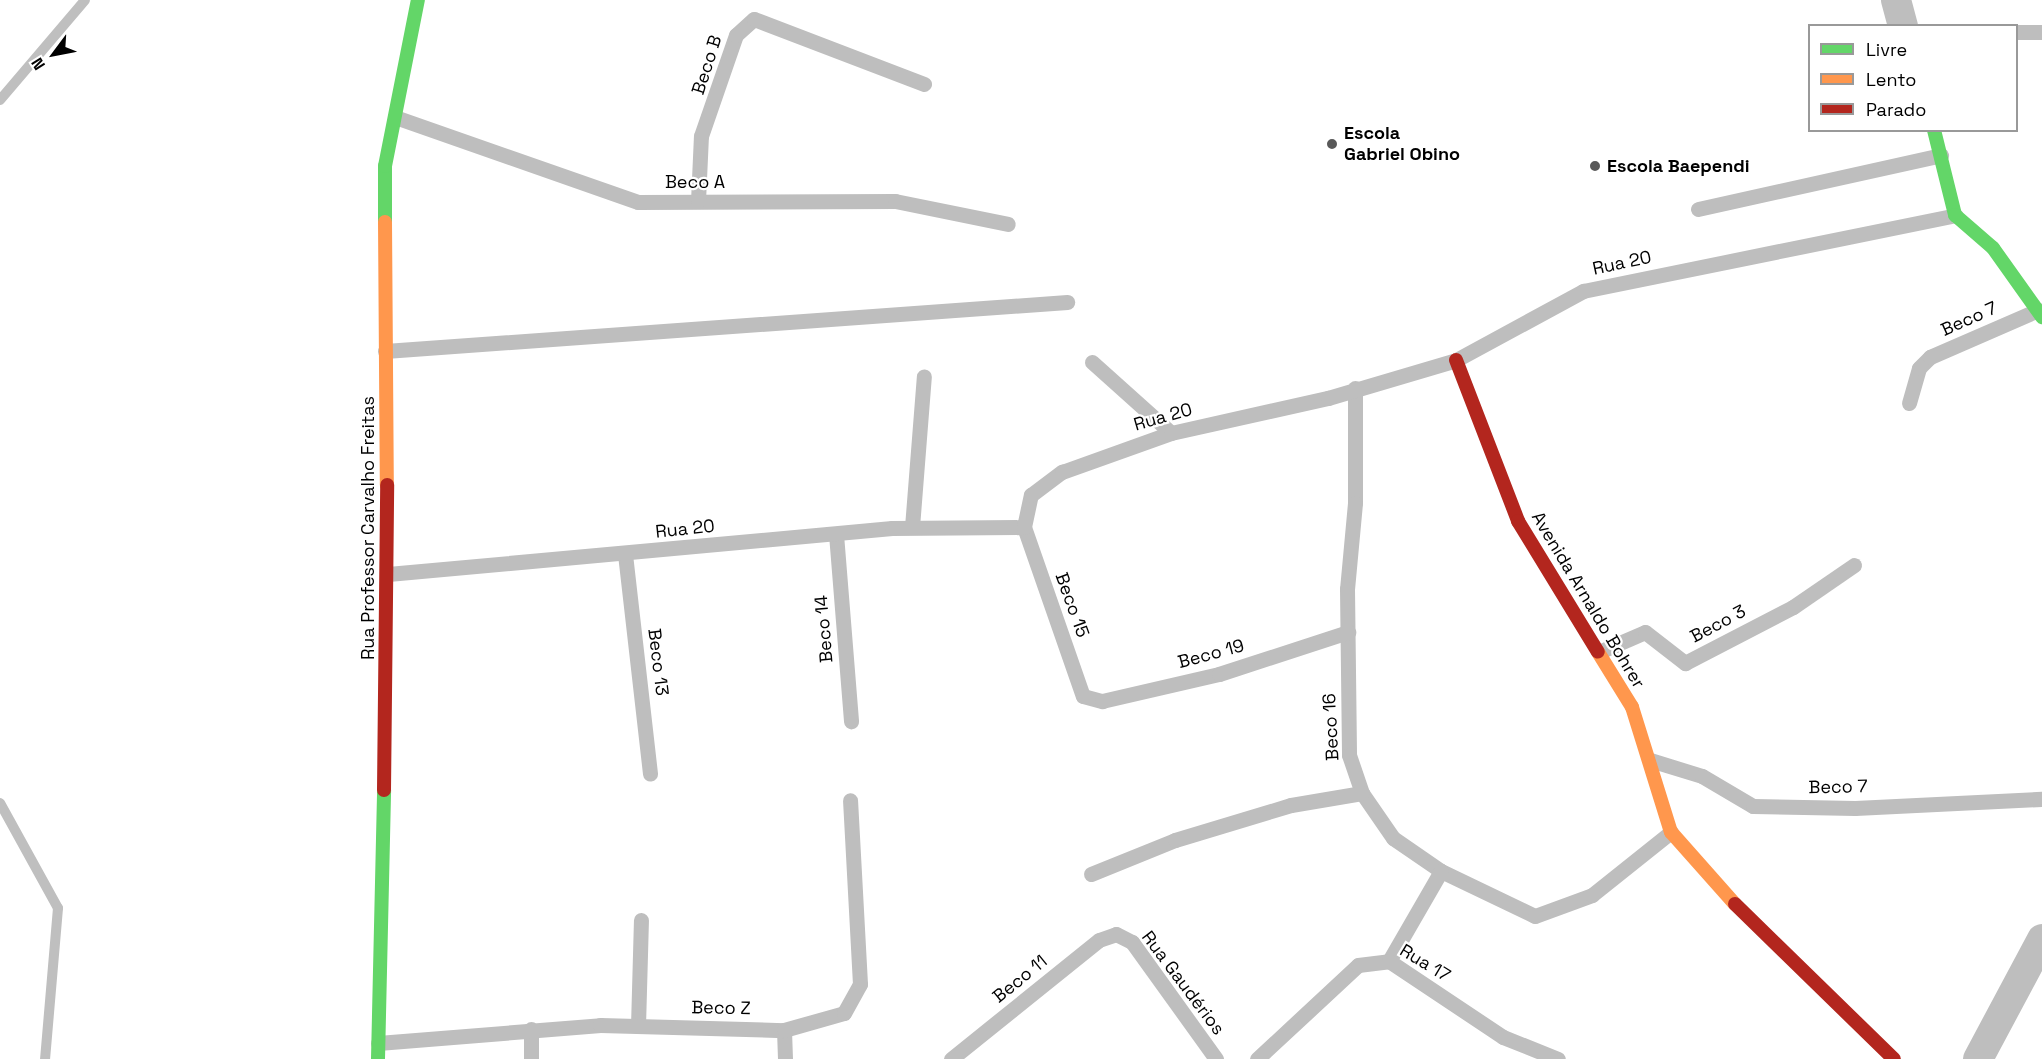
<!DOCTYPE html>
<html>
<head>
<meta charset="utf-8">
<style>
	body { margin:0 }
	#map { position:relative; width:2042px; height:1059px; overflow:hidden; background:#fff; font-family:"Space Grotesk",sans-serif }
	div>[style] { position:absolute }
	.stream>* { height:10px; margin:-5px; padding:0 5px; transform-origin:5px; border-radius:5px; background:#bfbfbf }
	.lane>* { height:15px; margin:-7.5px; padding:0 7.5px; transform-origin:7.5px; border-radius:7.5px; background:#bebebe }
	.street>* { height:30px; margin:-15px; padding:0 15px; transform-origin:15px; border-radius:15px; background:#bebebe }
	.fast>* { height:14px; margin:-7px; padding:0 7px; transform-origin:7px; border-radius:7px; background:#63d668 }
	.slow>* { height:14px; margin:-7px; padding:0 7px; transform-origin:7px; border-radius:7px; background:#ff974d }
	.jam>* { height:14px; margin:-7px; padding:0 7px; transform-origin:7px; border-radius:7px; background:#b3261e }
	.dots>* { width:16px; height:16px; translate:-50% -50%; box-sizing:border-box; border:3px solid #fff; border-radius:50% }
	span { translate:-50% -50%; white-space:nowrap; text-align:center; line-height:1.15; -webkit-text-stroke:4.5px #fff; paint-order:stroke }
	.street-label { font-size:18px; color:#000 }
	.poi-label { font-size:18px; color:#000; font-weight:700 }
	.left { translate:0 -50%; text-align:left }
	.legend { position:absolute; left:1808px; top:24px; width:210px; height:108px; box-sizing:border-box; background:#fff; border:2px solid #999; margin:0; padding:8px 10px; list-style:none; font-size:18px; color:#000 }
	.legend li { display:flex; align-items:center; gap:12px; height:30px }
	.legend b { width:30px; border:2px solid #999 }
	.north { position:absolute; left:24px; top:24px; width:60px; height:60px; -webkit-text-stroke:4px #fff; paint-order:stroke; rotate:238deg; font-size:16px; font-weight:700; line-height:24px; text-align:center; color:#000 }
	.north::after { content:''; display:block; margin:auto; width:21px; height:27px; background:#000; clip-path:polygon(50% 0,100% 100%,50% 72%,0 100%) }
</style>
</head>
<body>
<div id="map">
	<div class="stream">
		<div style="left:0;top:100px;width:131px;rotate:-49.6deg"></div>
		<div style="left:0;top:803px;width:120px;rotate:61.1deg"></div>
		<div style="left:58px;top:908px;width:152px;rotate:94.9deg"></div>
	</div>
	<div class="lane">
		<div style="left:2016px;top:32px;width:26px"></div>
		<div style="left:395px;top:117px;width:257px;rotate:19.3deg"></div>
		<div style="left:638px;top:202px;width:257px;rotate:-0.2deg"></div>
		<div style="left:895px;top:201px;width:115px;rotate:11.5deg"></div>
		<div style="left:698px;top:201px;width:65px;rotate:-87.4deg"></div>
		<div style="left:701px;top:136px;width:107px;rotate:-70.9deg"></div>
		<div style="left:736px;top:35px;width:24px;rotate:-42deg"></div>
		<div style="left:754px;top:19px;width:182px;rotate:20.9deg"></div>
		<div style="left:1698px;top:209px;width:249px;rotate:-12.5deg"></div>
		<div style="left:385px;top:351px;width:684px;rotate:-4.11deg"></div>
		<div style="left:1092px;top:362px;width:106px;rotate:41.9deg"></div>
		<div style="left:1355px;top:388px;width:115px;rotate:90deg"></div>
		<div style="left:1355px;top:503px;width:86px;rotate:95.3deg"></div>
		<div style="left:1347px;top:589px;width:166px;rotate:89.3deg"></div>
		<div style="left:1349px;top:755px;width:40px;rotate:71.1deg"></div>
		<div style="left:1362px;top:793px;width:55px;rotate:55.4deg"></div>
		<div style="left:1393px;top:838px;width:58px;rotate:34.5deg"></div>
		<div style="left:1441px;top:871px;width:104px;rotate:25.6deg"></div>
		<div style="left:1535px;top:916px;width:61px;rotate:-20.2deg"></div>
		<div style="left:1592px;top:895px;width:101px;rotate:-38.6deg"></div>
		<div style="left:1909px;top:403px;width:36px;rotate:-74deg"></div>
		<div style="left:1919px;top:368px;width:16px;rotate:-45deg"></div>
		<div style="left:1930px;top:357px;width:118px;rotate:-23.5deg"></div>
		<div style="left:912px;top:527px;width:151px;rotate:-85.5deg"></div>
		<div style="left:1024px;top:527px;width:179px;rotate:70.8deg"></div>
		<div style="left:1083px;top:696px;width:20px;rotate:15deg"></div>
		<div style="left:1102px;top:701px;width:120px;rotate:-13deg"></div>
		<div style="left:1219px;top:674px;width:136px;rotate:-18deg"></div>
		<div style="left:836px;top:534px;width:188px;rotate:85.4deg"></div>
		<div style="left:625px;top:554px;width:221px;rotate:83.5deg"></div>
		<div style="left:388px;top:574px;width:506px;rotate:-5.21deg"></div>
		<div style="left:892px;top:528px;width:132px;rotate:-0.4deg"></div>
		<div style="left:1024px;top:527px;width:33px;rotate:-78deg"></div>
		<div style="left:1031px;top:495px;width:39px;rotate:-37deg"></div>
		<div style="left:1062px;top:472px;width:116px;rotate:-19.7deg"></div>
		<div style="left:1171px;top:433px;width:161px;rotate:-12.6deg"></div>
		<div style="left:1328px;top:398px;width:134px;rotate:-16.5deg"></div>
		<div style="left:1456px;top:360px;width:145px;rotate:-28.5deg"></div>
		<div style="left:1583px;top:291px;width:380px;rotate:-11.5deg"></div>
		<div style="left:1599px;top:652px;width:50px;rotate:-23.5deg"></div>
		<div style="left:1645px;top:632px;width:51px;rotate:37.8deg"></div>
		<div style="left:1685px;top:663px;width:122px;rotate:-27.4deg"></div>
		<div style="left:1793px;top:607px;width:74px;rotate:-34.5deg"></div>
		<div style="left:1650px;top:760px;width:54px;rotate:17.1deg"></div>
		<div style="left:1702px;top:776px;width:59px;rotate:30.5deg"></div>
		<div style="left:1753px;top:806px;width:102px;rotate:1.1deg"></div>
		<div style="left:1855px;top:808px;width:187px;rotate:-2.8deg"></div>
		<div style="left:1091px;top:874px;width:91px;rotate:-22deg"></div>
		<div style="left:1175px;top:840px;width:121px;rotate:-16.8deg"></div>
		<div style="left:1291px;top:805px;width:72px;rotate:-9.6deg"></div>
		<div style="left:1389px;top:961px;width:104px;rotate:-60deg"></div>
		<div style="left:638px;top:1026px;width:106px;rotate:-88.4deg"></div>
		<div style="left:531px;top:1029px;width:30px;rotate:90deg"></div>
		<div style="left:784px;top:1030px;width:29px;rotate:88deg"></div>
		<div style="left:378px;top:1043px;width:223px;rotate:-4.6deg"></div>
		<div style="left:600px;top:1025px;width:184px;rotate:1.6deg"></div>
		<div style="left:784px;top:1030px;width:62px;rotate:-15.8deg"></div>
		<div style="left:844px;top:1013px;width:33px;rotate:-61deg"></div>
		<div style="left:860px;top:984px;width:184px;rotate:-93.1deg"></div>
		<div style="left:951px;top:1059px;width:190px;rotate:-38.8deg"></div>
		<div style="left:1099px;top:940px;width:18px;rotate:-19deg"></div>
		<div style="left:1116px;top:934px;width:18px;rotate:27deg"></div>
		<div style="left:1132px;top:942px;width:144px;rotate:54.3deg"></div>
		<div style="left:1257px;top:1059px;width:138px;rotate:-42.9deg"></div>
		<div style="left:1358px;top:965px;width:31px;rotate:-7deg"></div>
		<div style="left:1389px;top:961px;width:137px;rotate:33.7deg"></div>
		<div style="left:1503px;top:1037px;width:59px;rotate:21.8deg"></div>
	</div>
	<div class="street">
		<div style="left:1896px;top:0;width:27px;rotate:75deg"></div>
		<div style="left:1978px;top:1059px;width:136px;rotate:-61.9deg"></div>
	</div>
	<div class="fast">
		<div style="left:1934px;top:130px;width:88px;rotate:76.1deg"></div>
		<div style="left:1955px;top:215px;width:50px;rotate:41deg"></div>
		<div style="left:1993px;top:248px;width:85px;rotate:54.6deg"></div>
		<div style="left:385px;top:222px;width:56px;rotate:-90deg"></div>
		<div style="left:385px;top:166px;width:169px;rotate:-78.8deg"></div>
		<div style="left:378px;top:1059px;width:269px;rotate:-88.7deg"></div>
	</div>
	<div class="slow">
		<div style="left:385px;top:222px;width:263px;rotate:89.6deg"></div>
		<div style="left:1598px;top:652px;width:65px;rotate:58.3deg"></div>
		<div style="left:1632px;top:707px;width:131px;rotate:72.7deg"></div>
		<div style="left:1671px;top:832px;width:96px;rotate:48.4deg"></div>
	</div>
	<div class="jam">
		<div style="left:1456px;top:360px;width:173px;rotate:68.9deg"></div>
		<div style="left:1518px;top:521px;width:153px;rotate:58.6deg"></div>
		<div style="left:384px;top:790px;width:305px;rotate:-89.4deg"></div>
		<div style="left:1735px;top:904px;width:222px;rotate:44.3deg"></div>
	</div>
	<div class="dots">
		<div style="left:1332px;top:144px;background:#595959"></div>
		<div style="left:1595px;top:166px;background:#595959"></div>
	</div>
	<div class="street-label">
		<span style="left:707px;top:65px;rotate:-72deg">Beco B</span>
		<span style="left:695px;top:182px">Beco A</span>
		<span style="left:1622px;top:263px;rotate:-12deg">Rua 20</span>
		<span style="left:1969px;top:319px;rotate:-24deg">Beco 7</span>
		<span style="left:1163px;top:417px;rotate:-16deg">Rua 20</span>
		<span style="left:368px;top:528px;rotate:-90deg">Rua Professor Carvalho Freitas</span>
		<span style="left:685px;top:529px;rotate:-6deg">Rua 20</span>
		<span style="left:1588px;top:600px;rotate:59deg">Avenida Arnaldo Bohrer</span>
		<span style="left:1072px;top:605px;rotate:70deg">Beco 15</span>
		<span style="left:1718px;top:624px;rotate:-28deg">Beco 3</span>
		<span style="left:824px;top:629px;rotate:-95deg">Beco 14</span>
		<span style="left:1211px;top:654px;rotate:-15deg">Beco 19</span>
		<span style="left:658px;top:662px;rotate:83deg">Beco 13</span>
		<span style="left:1331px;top:727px;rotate:-93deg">Beco 16</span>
		<span style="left:1838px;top:787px;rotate:-1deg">Beco 7</span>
		<span style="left:1425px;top:963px;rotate:31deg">Rua 17</span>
		<span style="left:1020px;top:979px;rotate:-39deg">Beco 11</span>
		<span style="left:1183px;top:983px;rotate:53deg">Rua Gaudérios</span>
		<span style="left:721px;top:1008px;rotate:1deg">Beco Z</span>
	</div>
	<div class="poi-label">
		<span class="left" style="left:1344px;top:144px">Escola<br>Gabriel Obino</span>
		<span class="left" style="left:1607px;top:166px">Escola Baependi</span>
	</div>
	<ul class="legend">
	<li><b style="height:8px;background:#63d668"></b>Livre</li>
	<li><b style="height:8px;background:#ff974d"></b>Lento</li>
	<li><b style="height:8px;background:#b3261e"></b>Parado</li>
	</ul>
	<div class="north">N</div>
</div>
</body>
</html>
